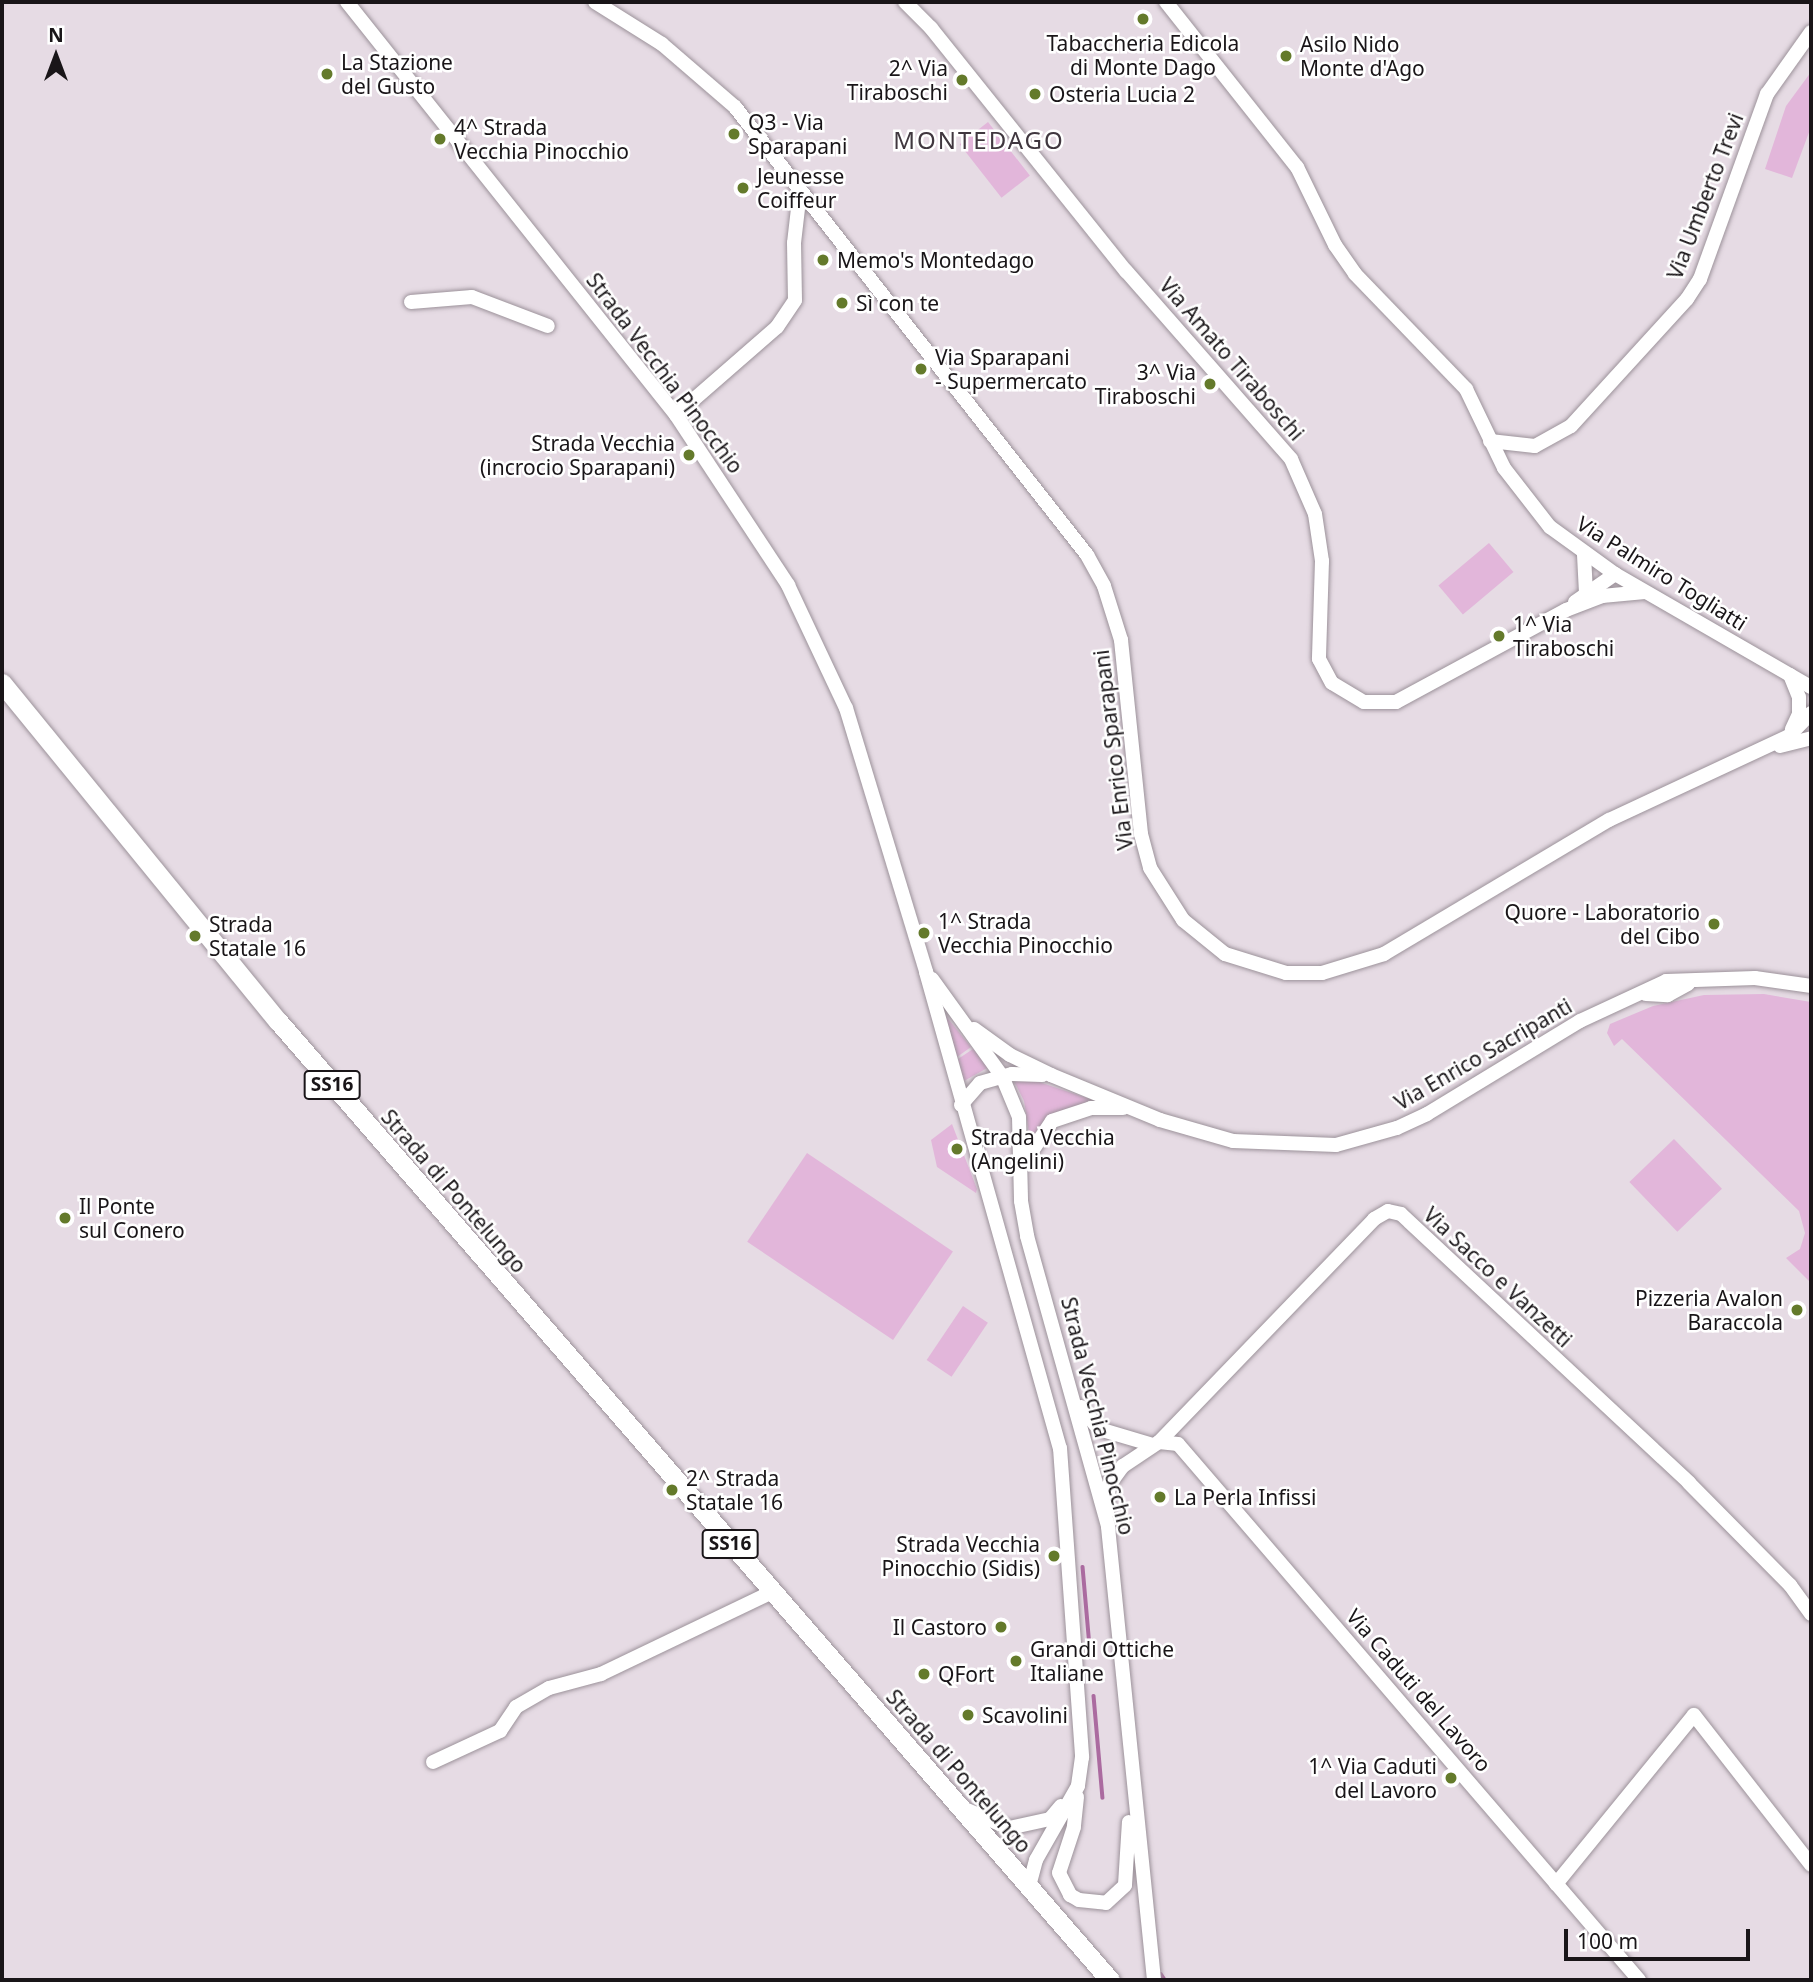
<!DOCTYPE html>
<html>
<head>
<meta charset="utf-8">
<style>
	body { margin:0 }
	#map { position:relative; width:1813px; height:1982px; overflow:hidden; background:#e6dbe4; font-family:"Noto Sans",sans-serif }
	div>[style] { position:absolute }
	.green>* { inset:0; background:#e2b6da; transform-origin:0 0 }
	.stream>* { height:3.5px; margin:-1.75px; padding:0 1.75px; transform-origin:1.75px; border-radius:1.75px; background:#ab6ba0 }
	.roads { filter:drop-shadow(0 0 2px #9c929a) drop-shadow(0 0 2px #9c929a) }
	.minor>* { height:14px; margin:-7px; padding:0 7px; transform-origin:7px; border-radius:7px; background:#fff }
	.major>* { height:19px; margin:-9.5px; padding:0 9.5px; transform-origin:9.5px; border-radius:9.5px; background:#fff }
	.dots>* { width:19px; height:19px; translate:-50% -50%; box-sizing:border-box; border:4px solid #fff; border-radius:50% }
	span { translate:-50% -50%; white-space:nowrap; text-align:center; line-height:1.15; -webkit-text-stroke:5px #fff; paint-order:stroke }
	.shield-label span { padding:2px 5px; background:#fff; border:2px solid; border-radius:5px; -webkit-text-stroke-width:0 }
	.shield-label { font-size:19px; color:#191518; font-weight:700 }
	.poi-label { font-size:21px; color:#191518 }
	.left { translate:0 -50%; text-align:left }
	.right { translate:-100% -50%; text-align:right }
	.street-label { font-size:21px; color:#191518 }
	.quarter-label { font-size:24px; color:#40373f; letter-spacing:2px }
	.frame { position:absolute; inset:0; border:4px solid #191518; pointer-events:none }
	.north { position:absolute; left:21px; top:21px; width:70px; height:70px; -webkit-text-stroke:5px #fff; paint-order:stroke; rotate:0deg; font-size:19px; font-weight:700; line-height:28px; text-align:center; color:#191518 }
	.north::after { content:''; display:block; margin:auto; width:24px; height:32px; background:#191518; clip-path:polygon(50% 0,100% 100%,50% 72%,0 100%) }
	.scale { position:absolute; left:1564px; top:1929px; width:186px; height:32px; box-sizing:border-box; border:4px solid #191518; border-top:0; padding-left:9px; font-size:21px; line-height:24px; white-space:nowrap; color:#191518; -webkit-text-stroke:5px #fff; paint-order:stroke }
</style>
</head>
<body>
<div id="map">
	<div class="green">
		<div style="clip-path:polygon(1811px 72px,1811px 127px,1792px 178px,1765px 169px,1786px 106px)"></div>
		<div style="left:988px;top:122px;width:68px;height:36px;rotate:52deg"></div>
		<div style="left:1489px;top:543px;width:38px;height:66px;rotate:50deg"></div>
		<div style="clip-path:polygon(1764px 994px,1811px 1002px,1811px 1283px,1786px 1258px,1800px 1249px,1805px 1233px,1799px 1211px,1622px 1039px,1614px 1046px,1607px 1033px,1610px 1024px,1653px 1006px,1704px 995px)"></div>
		<div style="clip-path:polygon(945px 1015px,971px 1047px,957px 1057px)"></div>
		<div style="clip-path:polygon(973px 1049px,989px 1067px,964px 1081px,958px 1059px)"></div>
		<div style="clip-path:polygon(1014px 1081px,1036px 1081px,1093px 1100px,1051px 1115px,1030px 1139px,1024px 1101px)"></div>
		<div style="clip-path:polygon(952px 1124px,977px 1189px,976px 1193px,937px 1167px,931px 1140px)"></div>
		<div style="left:1674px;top:1139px;width:69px;height:62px;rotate:46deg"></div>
		<div style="left:807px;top:1153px;width:176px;height:107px;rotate:34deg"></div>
		<div style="left:963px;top:1306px;width:30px;height:65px;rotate:34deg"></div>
	</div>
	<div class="stream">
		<div style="left:1083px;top:1567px;width:91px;rotate:85deg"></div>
		<div style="left:1094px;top:1696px;width:102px;rotate:85deg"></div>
		<div style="left:1161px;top:1974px;width:7px;rotate:56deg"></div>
	</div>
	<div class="roads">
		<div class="minor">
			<div style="left:347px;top:2px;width:528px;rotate:51.46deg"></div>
			<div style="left:676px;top:415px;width:204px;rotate:56.6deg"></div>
			<div style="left:788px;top:585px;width:136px;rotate:64.8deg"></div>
			<div style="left:846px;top:708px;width:276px;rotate:73.1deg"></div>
			<div style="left:926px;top:972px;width:495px;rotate:74.3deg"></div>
			<div style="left:1060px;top:1448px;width:310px;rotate:85.9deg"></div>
			<div style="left:1082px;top:1757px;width:29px;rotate:98deg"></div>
			<div style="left:1078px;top:1786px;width:85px;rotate:119.6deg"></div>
			<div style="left:1036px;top:1860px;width:27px;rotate:105deg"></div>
			<div style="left:595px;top:2px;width:79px;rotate:32.1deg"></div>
			<div style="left:662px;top:44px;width:96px;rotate:40.8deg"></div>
			<div style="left:735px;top:107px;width:570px;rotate:51.84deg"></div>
			<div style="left:1087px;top:555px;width:35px;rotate:61deg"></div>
			<div style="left:1104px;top:586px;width:57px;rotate:72.5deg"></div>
			<div style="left:1121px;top:640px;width:195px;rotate:84.1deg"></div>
			<div style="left:1141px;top:834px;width:35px;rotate:75deg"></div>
			<div style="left:1150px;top:868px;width:62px;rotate:57.6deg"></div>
			<div style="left:1183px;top:920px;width:54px;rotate:39deg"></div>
			<div style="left:1225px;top:954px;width:64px;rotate:17.3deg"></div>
			<div style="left:1286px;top:973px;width:36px"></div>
			<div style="left:1322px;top:973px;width:65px;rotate:-17deg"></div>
			<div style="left:1384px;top:954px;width:262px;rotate:-30.8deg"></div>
			<div style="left:1609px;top:820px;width:199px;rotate:-25deg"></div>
			<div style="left:1789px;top:736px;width:32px;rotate:-46deg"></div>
			<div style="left:905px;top:2px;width:37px;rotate:45deg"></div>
			<div style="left:931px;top:28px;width:312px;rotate:51.3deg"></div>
			<div style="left:1126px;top:271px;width:250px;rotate:48.7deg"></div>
			<div style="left:1291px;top:459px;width:60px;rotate:66.4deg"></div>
			<div style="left:1315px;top:514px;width:48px;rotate:81.5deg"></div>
			<div style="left:1322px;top:561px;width:98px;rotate:91.8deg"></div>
			<div style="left:1319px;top:659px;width:27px;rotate:62deg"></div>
			<div style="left:1332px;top:683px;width:37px;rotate:31deg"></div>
			<div style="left:1364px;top:702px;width:32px"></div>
			<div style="left:1396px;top:702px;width:193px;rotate:-28.4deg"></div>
			<div style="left:1566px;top:610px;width:39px;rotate:-21deg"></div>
			<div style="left:1602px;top:596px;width:43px;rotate:-5.3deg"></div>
			<div style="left:1166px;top:2px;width:211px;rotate:51.6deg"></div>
			<div style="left:1297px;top:167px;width:87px;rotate:64deg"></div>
			<div style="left:1335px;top:245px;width:35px;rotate:55deg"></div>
			<div style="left:1355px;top:274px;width:160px;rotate:46deg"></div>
			<div style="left:1466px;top:389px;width:88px;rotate:64.3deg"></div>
			<div style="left:1504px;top:468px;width:75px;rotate:52.1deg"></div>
			<div style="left:1550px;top:527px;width:80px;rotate:35.9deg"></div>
			<div style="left:1615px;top:574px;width:226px;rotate:30deg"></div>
			<div style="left:411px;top:302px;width:61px;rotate:-4.7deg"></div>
			<div style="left:472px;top:297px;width:81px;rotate:20.9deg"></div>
			<div style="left:676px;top:415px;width:134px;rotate:-41.1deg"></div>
			<div style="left:777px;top:327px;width:32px;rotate:-56deg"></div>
			<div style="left:795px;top:300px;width:57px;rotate:-91deg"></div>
			<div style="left:794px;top:243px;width:52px;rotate:-83.4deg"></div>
			<div style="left:1490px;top:441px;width:45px;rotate:6.3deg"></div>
			<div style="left:1535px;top:446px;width:41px;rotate:-29.1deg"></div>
			<div style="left:1571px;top:426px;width:172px;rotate:-47.6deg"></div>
			<div style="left:1687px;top:299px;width:24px;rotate:-57deg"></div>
			<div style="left:1700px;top:279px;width:197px;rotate:-70.1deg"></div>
			<div style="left:1767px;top:94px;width:76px;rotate:-54.6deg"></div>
			<div style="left:1584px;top:555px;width:37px;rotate:87deg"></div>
			<div style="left:1575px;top:602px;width:49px;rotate:-35deg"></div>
			<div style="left:1790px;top:675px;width:24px;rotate:68deg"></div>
			<div style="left:1799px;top:697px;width:17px;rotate:90deg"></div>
			<div style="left:1799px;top:714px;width:17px;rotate:115deg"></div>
			<div style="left:1780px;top:746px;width:32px;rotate:-14deg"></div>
			<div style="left:932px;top:979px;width:120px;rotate:54.2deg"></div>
			<div style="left:1002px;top:1076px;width:44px;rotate:67.5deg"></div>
			<div style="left:1019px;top:1117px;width:84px;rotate:88.6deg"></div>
			<div style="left:1021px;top:1201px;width:36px;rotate:80deg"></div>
			<div style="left:1027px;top:1236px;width:302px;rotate:74.4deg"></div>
			<div style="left:1108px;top:1527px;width:455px;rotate:84.2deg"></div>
			<div style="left:1646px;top:994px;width:22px;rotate:3deg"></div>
			<div style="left:1668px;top:995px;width:23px;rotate:-29deg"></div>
			<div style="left:974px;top:1029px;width:44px;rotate:35.8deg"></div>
			<div style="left:1010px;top:1055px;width:46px;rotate:26deg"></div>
			<div style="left:1051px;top:1075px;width:118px;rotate:22.4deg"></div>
			<div style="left:1160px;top:1120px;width:76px;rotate:16deg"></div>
			<div style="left:1233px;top:1141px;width:103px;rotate:2.2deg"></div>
			<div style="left:1336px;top:1145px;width:63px;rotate:-15.6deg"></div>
			<div style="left:1397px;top:1128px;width:33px;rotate:-25deg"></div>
			<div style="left:1427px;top:1114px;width:179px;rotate:-31.3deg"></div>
			<div style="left:1580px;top:1021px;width:95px;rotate:-24.9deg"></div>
			<div style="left:1666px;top:981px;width:89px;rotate:-1.9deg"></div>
			<div style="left:1755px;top:978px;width:57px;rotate:8.1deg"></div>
			<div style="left:961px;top:1105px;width:29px;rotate:-49deg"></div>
			<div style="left:980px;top:1083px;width:33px;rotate:-16deg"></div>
			<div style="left:1012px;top:1074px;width:30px;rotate:2deg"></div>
			<div style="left:1022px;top:1166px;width:54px;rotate:-56.3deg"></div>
			<div style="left:1052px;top:1121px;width:41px;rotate:-18.4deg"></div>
			<div style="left:1091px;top:1108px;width:32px"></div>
			<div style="left:1081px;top:1407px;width:28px;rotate:51deg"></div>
			<div style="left:1099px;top:1429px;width:56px;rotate:16.5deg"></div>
			<div style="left:1159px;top:1442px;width:19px;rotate:6deg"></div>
			<div style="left:1178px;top:1444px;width:707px;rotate:49.3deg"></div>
			<div style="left:1107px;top:1512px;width:27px;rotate:-86deg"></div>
			<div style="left:1109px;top:1485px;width:24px;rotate:-54deg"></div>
			<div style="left:1123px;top:1466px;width:43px;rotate:-33.7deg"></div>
			<div style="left:1159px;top:1442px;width:310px;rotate:-46deg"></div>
			<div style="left:1374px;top:1219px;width:16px;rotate:-30deg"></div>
			<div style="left:1388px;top:1211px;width:13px;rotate:13deg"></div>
			<div style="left:1401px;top:1214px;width:394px;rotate:43deg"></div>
			<div style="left:1689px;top:1483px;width:144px;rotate:45.3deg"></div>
			<div style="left:1790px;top:1585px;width:36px;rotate:54deg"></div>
			<div style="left:433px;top:1762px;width:74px;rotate:-24.8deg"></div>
			<div style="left:500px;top:1731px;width:29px;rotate:-56deg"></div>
			<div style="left:516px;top:1707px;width:38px;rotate:-30deg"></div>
			<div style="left:549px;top:1688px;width:54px;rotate:-15.1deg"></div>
			<div style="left:601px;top:1674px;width:190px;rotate:-25.6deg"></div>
			<div style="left:1077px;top:1797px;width:30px;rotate:96deg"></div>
			<div style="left:1074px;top:1827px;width:48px;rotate:108.1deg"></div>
			<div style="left:1059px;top:1873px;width:25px;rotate:63deg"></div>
			<div style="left:1070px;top:1895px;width:10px;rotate:29deg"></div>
			<div style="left:1079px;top:1900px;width:27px;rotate:6deg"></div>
			<div style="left:1106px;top:1903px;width:26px;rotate:-43deg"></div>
			<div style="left:1125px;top:1885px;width:63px;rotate:-86.4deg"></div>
			<div style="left:967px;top:1810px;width:46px;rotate:23.2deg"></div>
			<div style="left:1009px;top:1828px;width:42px;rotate:-12.4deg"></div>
			<div style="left:1050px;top:1819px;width:17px;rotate:-50deg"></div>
			<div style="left:1556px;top:1884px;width:218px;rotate:-50.8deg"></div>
			<div style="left:1694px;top:1715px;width:190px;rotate:52deg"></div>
		</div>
		<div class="major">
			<div style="left:2px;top:683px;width:436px;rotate:50.8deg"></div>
			<div style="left:278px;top:1021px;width:1270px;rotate:49.06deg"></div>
		</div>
	</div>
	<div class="dots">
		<div style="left:1143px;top:19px;background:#647a2b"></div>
		<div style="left:1286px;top:56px;background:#647a2b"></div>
		<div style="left:327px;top:74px;background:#647a2b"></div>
		<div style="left:962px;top:80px;background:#647a2b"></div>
		<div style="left:1035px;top:94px;background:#647a2b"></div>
		<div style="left:734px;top:134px;background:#647a2b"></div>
		<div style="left:440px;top:139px;background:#647a2b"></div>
		<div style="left:743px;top:188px;background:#647a2b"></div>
		<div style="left:823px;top:260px;background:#647a2b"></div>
		<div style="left:842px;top:303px;background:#647a2b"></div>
		<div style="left:921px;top:369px;background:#647a2b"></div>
		<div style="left:1210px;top:384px;background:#647a2b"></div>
		<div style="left:689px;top:455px;background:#647a2b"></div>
		<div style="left:1499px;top:636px;background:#647a2b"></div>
		<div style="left:1714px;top:924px;background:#647a2b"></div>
		<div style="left:924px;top:933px;background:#647a2b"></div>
		<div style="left:195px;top:936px;background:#647a2b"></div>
		<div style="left:957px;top:1149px;background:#647a2b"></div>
		<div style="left:65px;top:1218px;background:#647a2b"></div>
		<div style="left:1797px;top:1310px;background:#647a2b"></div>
		<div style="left:672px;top:1490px;background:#647a2b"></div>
		<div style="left:1160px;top:1497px;background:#647a2b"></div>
		<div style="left:1054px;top:1556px;background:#647a2b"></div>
		<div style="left:1001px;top:1627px;background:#647a2b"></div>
		<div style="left:1016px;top:1661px;background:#647a2b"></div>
		<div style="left:924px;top:1674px;background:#647a2b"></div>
		<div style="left:968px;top:1715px;background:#647a2b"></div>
		<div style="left:1451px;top:1778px;background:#647a2b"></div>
	</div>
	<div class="shield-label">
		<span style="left:332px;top:1085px">SS16</span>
		<span style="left:730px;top:1544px">SS16</span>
	</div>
	<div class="poi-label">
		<span style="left:1143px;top:55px">Tabaccheria Edicola<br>di Monte Dago</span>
		<span class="left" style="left:1300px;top:56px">Asilo Nido<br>Monte d'Ago</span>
		<span class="left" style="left:341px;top:74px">La Stazione<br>del Gusto</span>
		<span class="right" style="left:948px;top:80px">2^ Via<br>Tiraboschi</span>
		<span class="left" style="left:1049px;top:94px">Osteria Lucia 2</span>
		<span class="left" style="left:748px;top:134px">Q3 - Via<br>Sparapani</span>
		<span class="left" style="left:454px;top:139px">4^ Strada<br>Vecchia Pinocchio</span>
		<span class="left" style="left:757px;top:188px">Jeunesse<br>Coiffeur</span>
		<span class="left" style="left:837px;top:260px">Memo's Montedago</span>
		<span class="left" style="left:856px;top:303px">Sì con te</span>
		<span class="left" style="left:935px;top:369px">Via Sparapani<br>- Supermercato</span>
		<span class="right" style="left:1196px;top:384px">3^ Via<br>Tiraboschi</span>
		<span class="right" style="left:675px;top:455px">Strada Vecchia<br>(incrocio Sparapani)</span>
		<span class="left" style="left:1513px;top:636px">1^ Via<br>Tiraboschi</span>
		<span class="right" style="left:1700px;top:924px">Quore - Laboratorio<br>del Cibo</span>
		<span class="left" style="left:938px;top:933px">1^ Strada<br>Vecchia Pinocchio</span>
		<span class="left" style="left:209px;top:936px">Strada<br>Statale 16</span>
		<span class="left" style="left:971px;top:1149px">Strada Vecchia<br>(Angelini)</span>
		<span class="left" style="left:79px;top:1218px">Il Ponte<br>sul Conero</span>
		<span class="right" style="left:1783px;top:1310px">Pizzeria Avalon<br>Baraccola</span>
		<span class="left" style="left:686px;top:1490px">2^ Strada<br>Statale 16</span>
		<span class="left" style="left:1174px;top:1497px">La Perla Infissi</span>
		<span class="right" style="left:1040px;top:1556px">Strada Vecchia<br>Pinocchio (Sidis)</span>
		<span class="right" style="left:987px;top:1627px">Il Castoro</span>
		<span class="left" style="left:1030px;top:1661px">Grandi Ottiche<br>Italiane</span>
		<span class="left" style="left:938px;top:1674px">QFort</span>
		<span class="left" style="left:982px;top:1715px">Scavolini</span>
		<span class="right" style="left:1437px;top:1778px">1^ Via Caduti<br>del Lavoro</span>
	</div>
	<div class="street-label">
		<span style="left:1705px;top:196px;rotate:-69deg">Via Umberto Trevi</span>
		<span style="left:1232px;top:359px;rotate:49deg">Via Amato Tiraboschi</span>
		<span style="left:665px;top:373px;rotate:53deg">Strada Vecchia Pinocchio</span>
		<span style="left:1662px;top:573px;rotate:32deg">Via Palmiro Togliatti</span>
		<span style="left:1113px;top:750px;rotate:-97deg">Via Enrico Sparapani</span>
		<span style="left:1483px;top:1054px;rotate:-30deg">Via Enrico Sacripanti</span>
		<span style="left:454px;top:1191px;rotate:49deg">Strada di Pontelungo</span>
		<span style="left:1498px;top:1277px;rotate:43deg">Via Sacco e Vanzetti</span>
		<span style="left:1098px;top:1416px;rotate:76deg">Strada Vecchia Pinocchio</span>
		<span style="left:1419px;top:1690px;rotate:49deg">Via Caduti del Lavoro</span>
		<span style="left:959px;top:1771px;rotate:49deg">Strada di Pontelungo</span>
	</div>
	<div class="quarter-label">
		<span style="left:979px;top:140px">MONTEDAGO</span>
	</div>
	<div class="frame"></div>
	<div class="north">N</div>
	<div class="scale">100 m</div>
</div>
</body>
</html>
